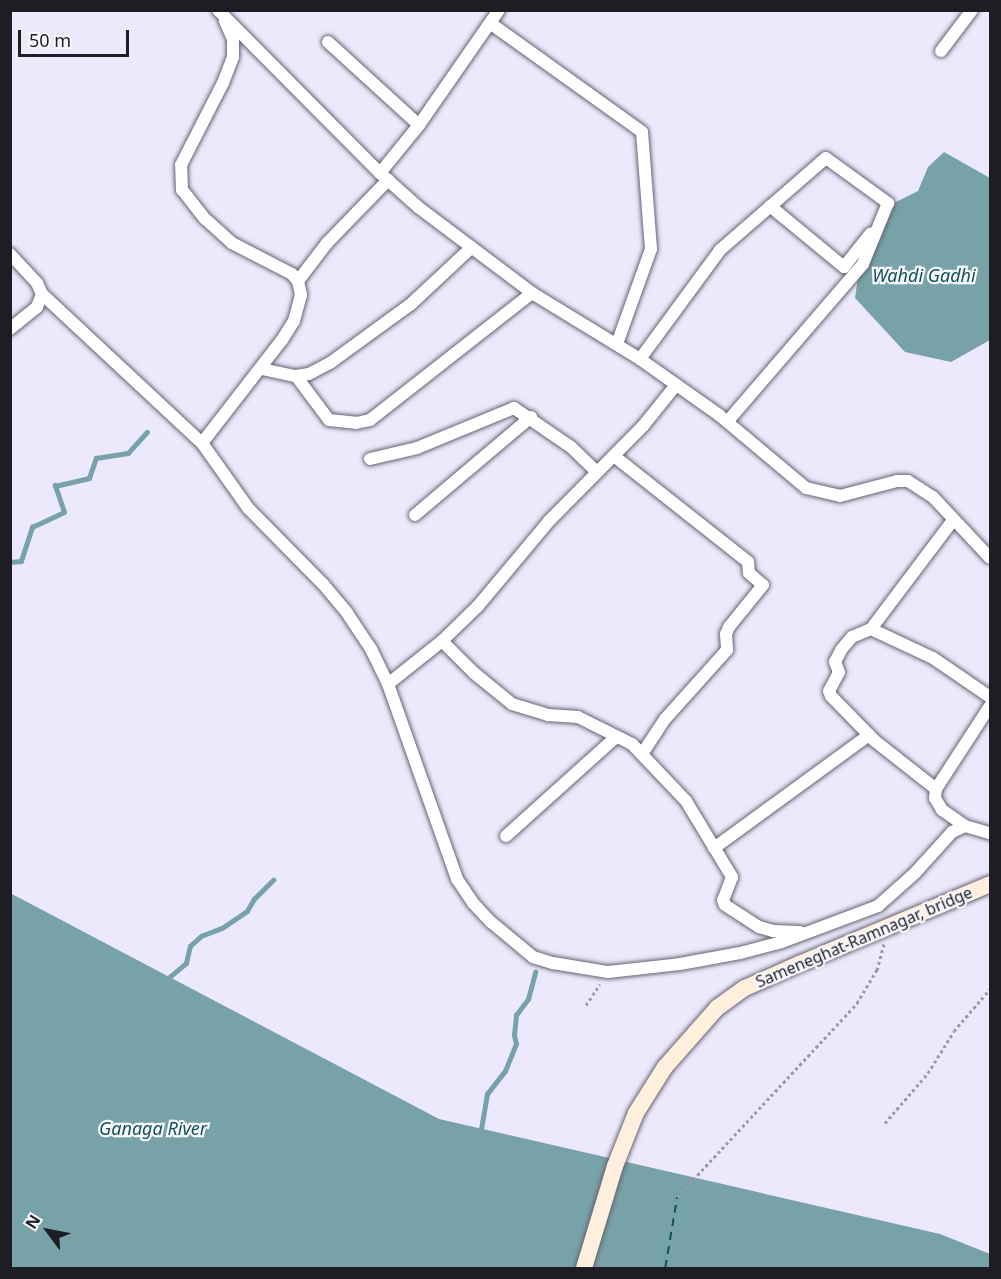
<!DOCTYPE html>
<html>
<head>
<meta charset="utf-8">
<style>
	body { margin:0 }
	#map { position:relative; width:1001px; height:1279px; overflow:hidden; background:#ece9fc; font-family:"Noto Sans",sans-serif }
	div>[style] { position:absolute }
	.water>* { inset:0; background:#77a3a8 }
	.stream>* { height:4.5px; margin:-2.25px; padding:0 2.25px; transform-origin:2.25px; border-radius:2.25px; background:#77a3a8 }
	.ferry>* { height:1.5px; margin-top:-0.75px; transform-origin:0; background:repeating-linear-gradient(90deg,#105158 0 8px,transparent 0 14px) }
	.path>* { height:3px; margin-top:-1.5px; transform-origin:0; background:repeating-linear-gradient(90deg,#9c9aa9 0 3px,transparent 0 6px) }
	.roads { filter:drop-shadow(0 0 2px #666373) drop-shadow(0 0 2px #666373) }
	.street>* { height:12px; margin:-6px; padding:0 6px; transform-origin:6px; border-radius:6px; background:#fff }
	.bridges { filter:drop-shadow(0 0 2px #666373) drop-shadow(0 0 2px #666373) }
	.secondary-bridge>* { height:16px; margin:-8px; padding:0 8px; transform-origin:8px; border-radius:8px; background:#ffefdc }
	span { translate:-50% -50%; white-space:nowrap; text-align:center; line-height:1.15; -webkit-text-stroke:4.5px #f9f9fd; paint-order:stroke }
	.street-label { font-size:16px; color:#1e1d24 }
	.water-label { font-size:18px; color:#105158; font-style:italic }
	.frame { position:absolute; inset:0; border:12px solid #1e1d24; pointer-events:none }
	.north { position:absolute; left:18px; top:1201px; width:60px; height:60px; -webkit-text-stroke:4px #f9f9fd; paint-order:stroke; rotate:302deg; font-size:16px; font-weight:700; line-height:24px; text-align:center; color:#1e1d24 }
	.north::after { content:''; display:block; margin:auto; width:21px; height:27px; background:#1e1d24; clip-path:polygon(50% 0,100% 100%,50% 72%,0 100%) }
	.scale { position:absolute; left:18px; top:30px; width:111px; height:27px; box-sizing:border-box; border:3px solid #1e1d24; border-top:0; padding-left:8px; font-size:18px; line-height:21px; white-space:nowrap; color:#1e1d24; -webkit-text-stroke:4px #f9f9fd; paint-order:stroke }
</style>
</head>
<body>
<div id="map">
	<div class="water">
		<div style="clip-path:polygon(944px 152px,990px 178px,990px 340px,951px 362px,905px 352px,855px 298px,862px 250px,888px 206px,918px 191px,928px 167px)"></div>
		<div style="clip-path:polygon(10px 893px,439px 1119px,940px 1234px,990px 1254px,990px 1268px,11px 1268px)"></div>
	</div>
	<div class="stream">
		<div style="left:10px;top:562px;width:11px;rotate:-5deg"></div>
		<div style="left:21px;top:561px;width:36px;rotate:-72deg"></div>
		<div style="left:32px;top:527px;width:35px;rotate:-25deg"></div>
		<div style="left:64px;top:512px;width:28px;rotate:-109deg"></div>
		<div style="left:55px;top:486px;width:35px;rotate:-13deg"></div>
		<div style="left:89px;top:478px;width:21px;rotate:-71deg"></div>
		<div style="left:96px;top:458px;width:32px;rotate:-9deg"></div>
		<div style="left:128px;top:453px;width:28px;rotate:-48deg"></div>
		<div style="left:166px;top:980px;width:26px;rotate:-40deg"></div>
		<div style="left:186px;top:963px;width:17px;rotate:-77deg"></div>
		<div style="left:190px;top:946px;width:15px;rotate:-42deg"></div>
		<div style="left:201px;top:936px;width:22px;rotate:-21deg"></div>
		<div style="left:222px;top:928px;width:30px;rotate:-34deg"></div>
		<div style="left:247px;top:911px;width:14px;rotate:-60deg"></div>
		<div style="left:254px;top:899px;width:27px;rotate:-45deg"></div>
		<div style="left:480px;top:1135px;width:42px;rotate:-80.3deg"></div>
		<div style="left:487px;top:1094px;width:29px;rotate:-52deg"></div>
		<div style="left:505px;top:1071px;width:29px;rotate:-68deg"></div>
		<div style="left:516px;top:1044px;width:9px;rotate:-103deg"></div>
		<div style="left:514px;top:1035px;width:20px;rotate:-84deg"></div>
		<div style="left:516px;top:1015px;width:20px;rotate:-53deg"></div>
		<div style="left:528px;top:999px;width:28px;rotate:-75deg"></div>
	</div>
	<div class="ferry">
		<div style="left:665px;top:1268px;width:72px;rotate:-80.4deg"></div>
	</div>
	<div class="path">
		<div style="left:586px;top:1005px;width:25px;rotate:-56deg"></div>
		<div style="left:885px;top:1123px;width:66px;rotate:-49.3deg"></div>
		<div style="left:928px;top:1073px;width:49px;rotate:-58.2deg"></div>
		<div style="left:954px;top:1031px;width:55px;rotate:-49.4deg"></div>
		<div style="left:677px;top:1197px;width:265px;rotate:-47.1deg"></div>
		<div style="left:857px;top:1003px;width:39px;rotate:-59deg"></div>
		<div style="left:877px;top:970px;width:27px;rotate:-75deg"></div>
	</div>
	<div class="roads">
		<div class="street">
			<div style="left:218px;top:10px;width:230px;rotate:45.2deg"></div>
			<div style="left:380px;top:173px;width:51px;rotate:41.8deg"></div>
			<div style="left:418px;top:207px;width:143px;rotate:37deg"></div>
			<div style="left:532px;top:293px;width:127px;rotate:31.4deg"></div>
			<div style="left:640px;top:359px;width:97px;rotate:35.3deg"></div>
			<div style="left:719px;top:415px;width:114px;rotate:40deg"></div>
			<div style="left:806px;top:488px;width:35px;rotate:13deg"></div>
			<div style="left:840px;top:496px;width:59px;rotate:-14.7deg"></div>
			<div style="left:897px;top:481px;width:11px"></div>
			<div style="left:908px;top:481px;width:30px;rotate:33deg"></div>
			<div style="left:933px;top:497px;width:83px;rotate:46.9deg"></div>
			<div style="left:490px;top:23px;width:187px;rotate:35.6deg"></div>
			<div style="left:642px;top:132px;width:117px;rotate:85.6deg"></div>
			<div style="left:651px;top:249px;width:101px;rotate:109.7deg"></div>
			<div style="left:328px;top:42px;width:123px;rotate:42.4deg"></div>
			<div style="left:941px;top:51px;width:51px;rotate:-52.9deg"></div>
			<div style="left:380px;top:173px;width:62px;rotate:-50.9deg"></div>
			<div style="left:419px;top:125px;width:140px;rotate:-55.2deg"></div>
			<div style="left:770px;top:206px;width:96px;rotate:39.5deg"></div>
			<div style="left:844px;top:267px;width:43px;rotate:-51.5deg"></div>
			<div style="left:10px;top:254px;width:40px;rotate:47deg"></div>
			<div style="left:37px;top:283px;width:12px;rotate:66deg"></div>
			<div style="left:42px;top:294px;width:14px;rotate:111deg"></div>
			<div style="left:37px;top:307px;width:35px;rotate:141deg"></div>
			<div style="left:298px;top:281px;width:48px;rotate:-52.7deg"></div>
			<div style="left:327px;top:243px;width:88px;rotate:-45.9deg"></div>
			<div style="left:42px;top:294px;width:219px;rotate:43deg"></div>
			<div style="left:202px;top:443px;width:80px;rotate:54.7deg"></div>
			<div style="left:248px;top:508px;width:107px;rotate:45.4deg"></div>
			<div style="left:323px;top:584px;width:38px;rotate:50deg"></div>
			<div style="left:347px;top:613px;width:43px;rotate:56.3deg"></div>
			<div style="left:371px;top:649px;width:39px;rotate:64deg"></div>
			<div style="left:388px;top:684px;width:207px;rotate:70.5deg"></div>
			<div style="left:457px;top:879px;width:29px;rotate:56deg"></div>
			<div style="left:473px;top:903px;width:26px;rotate:47deg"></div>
			<div style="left:491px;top:922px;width:55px;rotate:39.8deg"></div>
			<div style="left:533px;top:957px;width:21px;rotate:17deg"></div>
			<div style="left:553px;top:963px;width:56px;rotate:9.3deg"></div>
			<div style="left:608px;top:972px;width:72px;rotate:-6.3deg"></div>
			<div style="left:680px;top:964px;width:61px;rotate:-10.4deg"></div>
			<div style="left:740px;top:953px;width:43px;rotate:-14.7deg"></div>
			<div style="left:782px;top:942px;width:103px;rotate:-20.6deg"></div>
			<div style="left:878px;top:906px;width:50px;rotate:-41.7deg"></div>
			<div style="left:915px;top:873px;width:55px;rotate:-47.9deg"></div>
			<div style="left:952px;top:832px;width:14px;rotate:-25deg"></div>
			<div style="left:965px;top:826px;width:26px;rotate:16deg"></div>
			<div style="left:640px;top:359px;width:135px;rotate:-53.7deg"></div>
			<div style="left:720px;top:250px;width:140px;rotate:-41deg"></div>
			<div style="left:826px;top:158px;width:77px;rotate:36deg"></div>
			<div style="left:888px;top:203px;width:66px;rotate:112.3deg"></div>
			<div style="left:863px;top:264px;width:208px;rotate:130.7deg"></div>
			<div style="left:262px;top:369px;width:35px;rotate:12deg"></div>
			<div style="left:296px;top:376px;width:13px;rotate:-9deg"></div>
			<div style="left:309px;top:374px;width:24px;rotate:-28deg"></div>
			<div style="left:330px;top:363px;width:100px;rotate:-36.1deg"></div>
			<div style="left:411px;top:304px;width:83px;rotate:-43.1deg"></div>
			<div style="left:296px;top:376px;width:55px;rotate:53.1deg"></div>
			<div style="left:329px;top:420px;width:27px;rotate:6deg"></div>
			<div style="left:356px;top:423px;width:14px;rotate:-12deg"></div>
			<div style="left:370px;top:420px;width:206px;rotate:-38.1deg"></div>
			<div style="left:202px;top:443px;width:130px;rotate:-52.2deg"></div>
			<div style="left:282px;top:340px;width:22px;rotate:-58deg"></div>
			<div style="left:294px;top:321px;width:27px;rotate:-75deg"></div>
			<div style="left:301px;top:295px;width:14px;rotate:-102deg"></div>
			<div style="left:298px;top:281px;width:9px;rotate:-131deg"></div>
			<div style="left:292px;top:274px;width:68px;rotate:-152.7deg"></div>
			<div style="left:232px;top:243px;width:36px;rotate:-138deg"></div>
			<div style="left:205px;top:219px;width:37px;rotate:-128deg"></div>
			<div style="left:182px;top:190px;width:25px;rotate:-92deg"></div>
			<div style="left:181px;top:165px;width:92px;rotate:-62.9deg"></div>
			<div style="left:223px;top:83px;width:28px;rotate:-69deg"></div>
			<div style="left:233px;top:57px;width:18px;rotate:-90deg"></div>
			<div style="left:233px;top:39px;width:20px;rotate:-114deg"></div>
			<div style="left:614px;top:456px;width:171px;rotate:38.3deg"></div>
			<div style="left:748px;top:562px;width:11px;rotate:85deg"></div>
			<div style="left:749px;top:573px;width:18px;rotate:41deg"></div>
			<div style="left:763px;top:585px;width:54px;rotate:129deg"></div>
			<div style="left:729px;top:627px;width:8px;rotate:113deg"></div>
			<div style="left:726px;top:634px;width:16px;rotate:86deg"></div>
			<div style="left:727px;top:650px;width:93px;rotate:131.9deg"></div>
			<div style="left:665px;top:719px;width:42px;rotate:123.3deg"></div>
			<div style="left:370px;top:459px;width:48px;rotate:-13.2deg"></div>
			<div style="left:417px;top:448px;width:105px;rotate:-22.4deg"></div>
			<div style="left:514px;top:408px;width:69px;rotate:34.4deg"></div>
			<div style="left:571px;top:447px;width:35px;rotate:44deg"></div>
			<div style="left:415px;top:515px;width:152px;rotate:-40.2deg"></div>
			<div style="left:871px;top:629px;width:136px;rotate:-53deg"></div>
			<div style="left:442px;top:641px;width:45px;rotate:45deg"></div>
			<div style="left:474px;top:673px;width:49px;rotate:39.2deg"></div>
			<div style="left:512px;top:704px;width:38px;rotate:17deg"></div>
			<div style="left:548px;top:715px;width:30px;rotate:4deg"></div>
			<div style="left:578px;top:717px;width:60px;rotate:26.6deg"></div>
			<div style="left:632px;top:744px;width:79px;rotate:46.5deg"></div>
			<div style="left:686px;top:801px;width:89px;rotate:58.8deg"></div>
			<div style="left:732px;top:877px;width:25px;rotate:111deg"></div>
			<div style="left:723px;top:900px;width:5px;rotate:68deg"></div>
			<div style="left:725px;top:905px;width:40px;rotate:32.9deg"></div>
			<div style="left:759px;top:927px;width:15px;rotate:16deg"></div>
			<div style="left:773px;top:931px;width:27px;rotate:2deg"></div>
			<div style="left:388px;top:684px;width:69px;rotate:-38.5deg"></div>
			<div style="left:442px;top:641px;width:50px;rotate:-44.2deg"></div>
			<div style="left:478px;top:606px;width:111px;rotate:-50.1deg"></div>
			<div style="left:549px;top:521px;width:134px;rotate:-45.3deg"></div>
			<div style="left:643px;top:426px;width:53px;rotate:-51.2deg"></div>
			<div style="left:936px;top:789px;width:78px;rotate:-141.8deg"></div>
			<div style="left:875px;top:741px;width:63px;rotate:-134.4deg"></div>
			<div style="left:831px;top:696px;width:5px;rotate:-112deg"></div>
			<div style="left:829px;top:691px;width:21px;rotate:-62deg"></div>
			<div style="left:839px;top:672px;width:11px;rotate:-112deg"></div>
			<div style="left:835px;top:662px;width:13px;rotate:-63deg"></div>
			<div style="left:841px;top:650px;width:17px;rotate:-50deg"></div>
			<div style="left:852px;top:637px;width:21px;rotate:-23deg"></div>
			<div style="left:871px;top:629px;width:68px;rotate:25.1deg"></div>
			<div style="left:933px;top:658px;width:69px;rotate:34.4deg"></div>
			<div style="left:965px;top:826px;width:28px;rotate:-145deg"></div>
			<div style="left:942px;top:810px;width:14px;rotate:-120deg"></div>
			<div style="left:935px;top:798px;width:9px;rotate:-84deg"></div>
			<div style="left:936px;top:789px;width:99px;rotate:-57deg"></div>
			<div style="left:506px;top:836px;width:148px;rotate:-42deg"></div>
			<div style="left:714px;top:848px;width:192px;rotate:-36.1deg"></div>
		</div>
	</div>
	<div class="bridges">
		<div class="secondary-bridge">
			<div style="left:584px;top:1268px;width:107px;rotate:-73.1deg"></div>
			<div style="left:615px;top:1166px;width:57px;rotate:-68.4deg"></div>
			<div style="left:636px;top:1113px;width:54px;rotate:-57.8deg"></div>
			<div style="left:665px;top:1067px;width:79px;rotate:-48.6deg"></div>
			<div style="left:717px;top:1008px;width:34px;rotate:-36deg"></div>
			<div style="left:745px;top:988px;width:59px;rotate:-24deg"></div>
			<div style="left:799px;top:964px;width:207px;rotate:-22.7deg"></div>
		</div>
	</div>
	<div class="street-label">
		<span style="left:864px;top:937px;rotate:-23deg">Sameneghat-Ramnagar, bridge</span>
	</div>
	<div class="water-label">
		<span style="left:924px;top:275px">Wahdi Gadhi</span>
		<span style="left:153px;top:1128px">Ganaga River</span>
	</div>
	<div class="frame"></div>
	<div class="north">N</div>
	<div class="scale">50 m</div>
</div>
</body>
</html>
